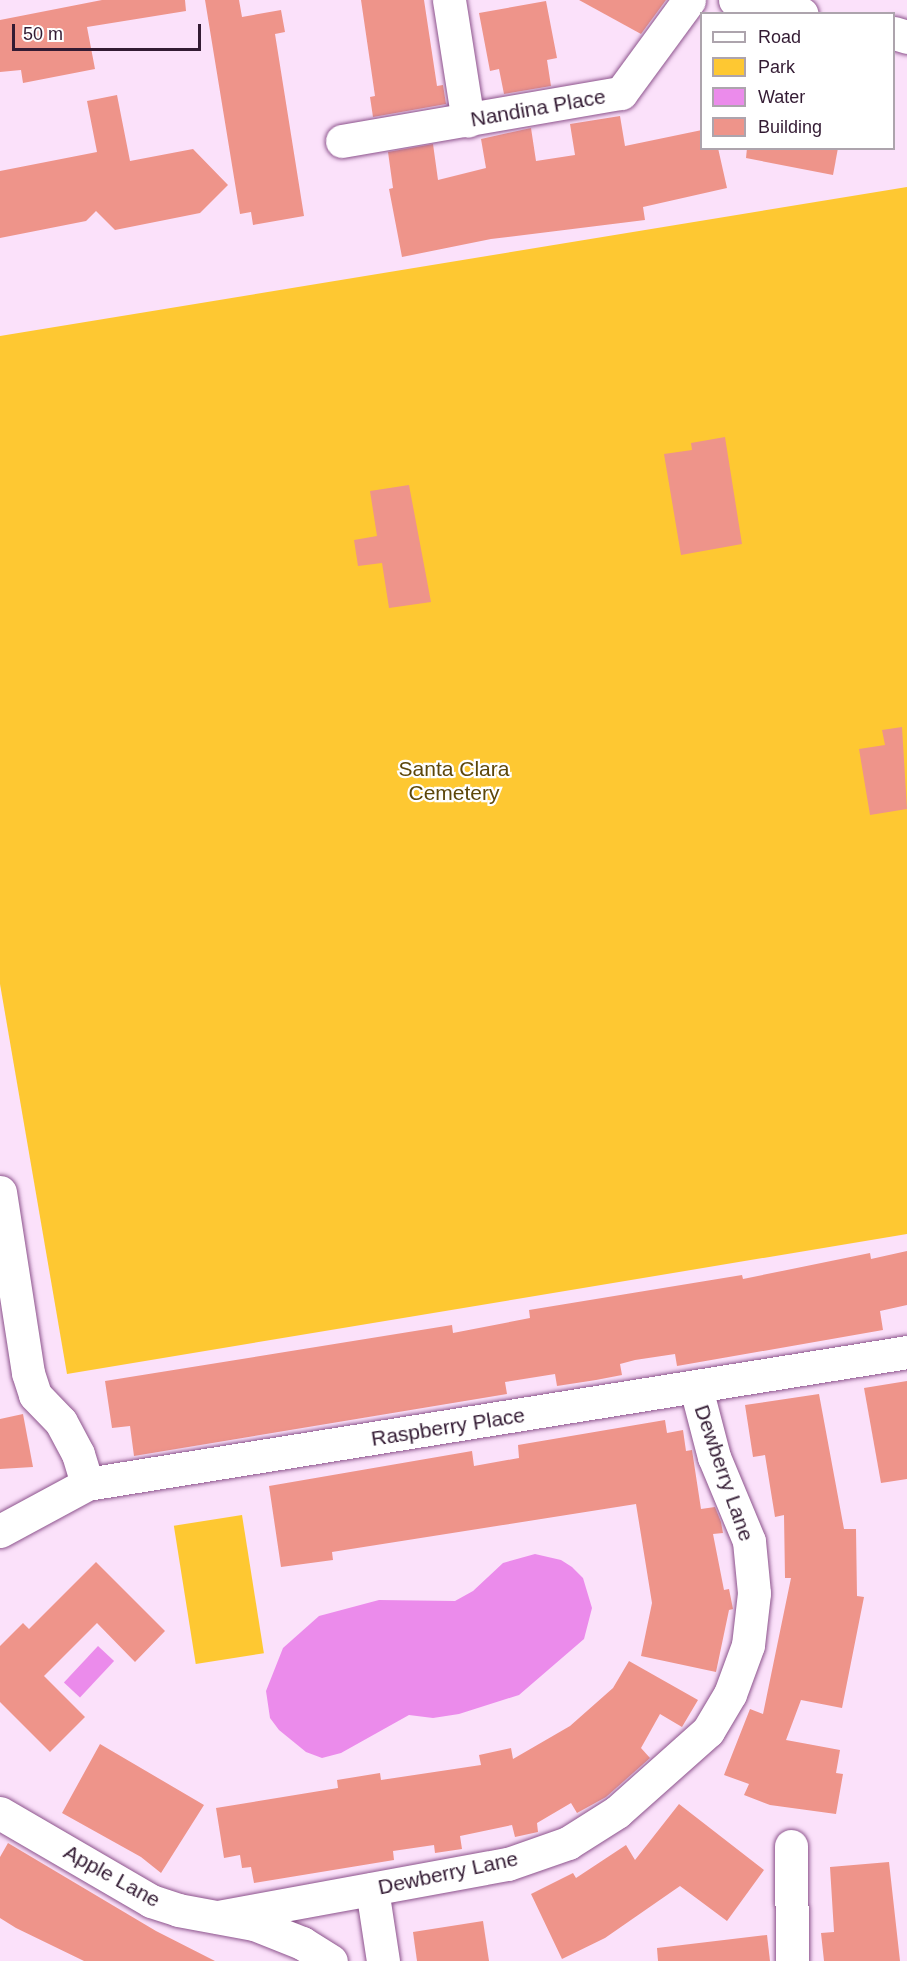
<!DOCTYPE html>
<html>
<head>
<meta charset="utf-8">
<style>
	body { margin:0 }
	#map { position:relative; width:907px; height:1961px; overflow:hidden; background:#fbe1fa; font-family:Arial,sans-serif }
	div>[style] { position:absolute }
	.green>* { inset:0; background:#fec832; transform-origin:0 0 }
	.water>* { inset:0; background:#eb8beb; transform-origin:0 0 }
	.building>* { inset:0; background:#ee948a }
	.roads { filter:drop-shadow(0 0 2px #8c538c) drop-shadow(0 0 2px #8c538c) }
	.minor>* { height:33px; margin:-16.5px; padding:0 16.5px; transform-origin:16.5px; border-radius:16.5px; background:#fff }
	span { translate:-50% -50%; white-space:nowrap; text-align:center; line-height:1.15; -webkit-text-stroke:4.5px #fff; paint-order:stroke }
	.street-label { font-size:21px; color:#331b33 }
	.park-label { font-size:21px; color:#5d470a }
	.legend { position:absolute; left:700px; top:12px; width:195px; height:138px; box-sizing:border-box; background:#fff; border:2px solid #ada4ad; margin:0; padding:8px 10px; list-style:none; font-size:18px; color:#331b33 }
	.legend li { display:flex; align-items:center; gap:12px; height:30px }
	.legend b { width:30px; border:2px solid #ada4ad }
	.scale { position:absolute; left:12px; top:24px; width:189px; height:27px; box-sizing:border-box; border:3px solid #331b33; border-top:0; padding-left:8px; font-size:18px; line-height:21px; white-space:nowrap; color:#331b33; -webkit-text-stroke:4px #fff; paint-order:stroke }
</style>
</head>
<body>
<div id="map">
	<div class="green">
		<div style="clip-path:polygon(907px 187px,907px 1234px,67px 1374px,0 984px,0 336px)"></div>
		<div style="left:242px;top:1515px;width:140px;height:69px;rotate:81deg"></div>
	</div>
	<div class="water">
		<div style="clip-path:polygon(535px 1554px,561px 1560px,572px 1567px,583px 1578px,592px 1608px,584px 1639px,519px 1695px,459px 1714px,433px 1718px,409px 1715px,341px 1753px,322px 1758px,306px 1752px,279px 1730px,270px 1718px,266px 1691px,283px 1648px,319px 1616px,379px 1600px,455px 1601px,473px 1591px,503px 1563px)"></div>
		<div style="left:98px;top:1646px;width:22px;height:50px;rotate:43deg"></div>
	</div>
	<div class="building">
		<div style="clip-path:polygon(102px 0,185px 0,186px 11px,87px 27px,95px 69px,23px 83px,21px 70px,0 72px,0 20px)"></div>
		<div style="clip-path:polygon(205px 0,239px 0,242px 17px,281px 10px,285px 32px,275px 34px,304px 216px,253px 225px,251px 212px,240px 214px)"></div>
		<div style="clip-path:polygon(361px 0,424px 0,437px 86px,443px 85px,446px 104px,373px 117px,370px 97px,375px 96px)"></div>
		<div style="clip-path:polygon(579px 0,666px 0,641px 34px)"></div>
		<div style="clip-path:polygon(546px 1px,557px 58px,547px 60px,551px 86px,504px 94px,499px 69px,490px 71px,479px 13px)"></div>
		<div style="clip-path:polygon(117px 95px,130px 161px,193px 149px,228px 185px,200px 213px,115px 230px,96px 211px,86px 221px,0 238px,0 171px,97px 152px,87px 101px)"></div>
		<div style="clip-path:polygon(620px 116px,625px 146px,702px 130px,702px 148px,718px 148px,727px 188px,643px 207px,645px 220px,491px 239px,402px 257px,389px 189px,393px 188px,388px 152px,433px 144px,438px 180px,486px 168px,481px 139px,531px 128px,536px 161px,575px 155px,570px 124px)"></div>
		<div style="clip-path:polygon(747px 148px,838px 148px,833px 175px,746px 158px)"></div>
		<div style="clip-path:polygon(725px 437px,742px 544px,681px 555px,664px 454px,692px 450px,691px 443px)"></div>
		<div style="clip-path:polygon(409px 485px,431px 602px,389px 608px,382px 563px,358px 566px,354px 540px,377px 536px,370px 491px)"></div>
		<div style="clip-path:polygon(902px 727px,907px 809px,870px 815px,859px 749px,885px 745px,882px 730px)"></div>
		<div style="clip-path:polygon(907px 1251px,907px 1305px,880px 1311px,883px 1330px,677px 1366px,675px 1354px,635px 1360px,620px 1364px,622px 1375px,596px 1380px,557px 1386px,555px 1374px,505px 1382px,507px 1394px,134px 1456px,130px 1426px,112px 1428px,105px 1381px,452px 1325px,453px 1333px,530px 1318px,529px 1310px,742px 1275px,743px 1279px,870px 1253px,871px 1259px)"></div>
		<div style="clip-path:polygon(907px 1381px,907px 1479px,881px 1483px,864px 1388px)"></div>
		<div style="clip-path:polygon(819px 1394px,844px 1529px,856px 1529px,857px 1596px,864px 1597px,842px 1708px,801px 1700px,786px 1740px,840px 1750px,836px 1773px,843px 1774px,836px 1814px,770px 1805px,744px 1795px,749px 1784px,724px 1775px,750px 1709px,763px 1714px,791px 1578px,785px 1578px,784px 1515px,775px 1517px,765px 1455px,753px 1457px,745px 1405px)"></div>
		<div style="clip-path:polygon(23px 1414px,33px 1467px,0 1469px,0 1419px)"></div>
		<div style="clip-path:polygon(665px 1420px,667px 1433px,683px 1430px,686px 1451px,692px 1450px,701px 1509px,715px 1507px,721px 1522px,723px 1533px,713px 1534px,724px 1590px,729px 1589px,733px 1609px,729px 1610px,716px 1672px,641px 1656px,652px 1603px,636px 1504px,332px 1552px,333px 1560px,281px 1567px,269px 1486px,472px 1451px,474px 1466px,519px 1458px,518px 1445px)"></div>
		<div style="clip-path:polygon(96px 1562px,165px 1631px,135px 1662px,97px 1623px,44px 1676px,85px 1717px,50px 1752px,0 1702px,0 1646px,23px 1623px,29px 1629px)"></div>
		<div style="clip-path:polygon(629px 1661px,698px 1700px,682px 1727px,660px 1714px,641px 1748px,650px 1758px,606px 1797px,577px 1813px,571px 1803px,537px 1823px,538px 1832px,515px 1837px,512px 1825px,460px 1836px,462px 1849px,435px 1853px,434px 1845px,393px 1851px,394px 1860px,254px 1883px,251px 1867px,242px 1868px,240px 1855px,224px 1858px,216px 1808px,338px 1788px,337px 1780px,380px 1773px,381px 1780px,481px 1765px,479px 1755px,511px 1748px,513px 1759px,570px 1726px,613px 1688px)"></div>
		<div style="clip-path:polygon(100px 1744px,204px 1805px,161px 1873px,141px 1857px,62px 1813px)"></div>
		<div style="clip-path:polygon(679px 1804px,764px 1870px,727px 1921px,680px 1886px,605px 1938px,562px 1959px,531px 1894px,573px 1873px,576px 1878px,626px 1845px,635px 1860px)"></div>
		<div style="clip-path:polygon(8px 1843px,156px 1931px,215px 1961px,84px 1961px,16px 1928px,0 1918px,0 1857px)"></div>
		<div style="clip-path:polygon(889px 1862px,900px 1961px,824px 1961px,821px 1933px,834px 1932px,830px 1867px)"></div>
		<div style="clip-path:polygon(483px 1921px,489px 1961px,417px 1961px,413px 1932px)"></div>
		<div style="clip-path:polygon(767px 1935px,770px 1961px,658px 1961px,657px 1948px)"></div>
	</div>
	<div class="roads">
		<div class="minor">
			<div style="left:449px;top:0;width:122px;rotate:81.1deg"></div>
			<div style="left:735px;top:0;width:68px;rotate:11.8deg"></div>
			<div style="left:894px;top:33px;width:14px;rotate:17deg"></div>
			<div style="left:342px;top:141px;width:283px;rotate:-9.8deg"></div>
			<div style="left:621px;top:93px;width:115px;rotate:-53.8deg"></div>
			<div style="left:0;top:1192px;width:183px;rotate:81.2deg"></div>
			<div style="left:28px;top:1373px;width:23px;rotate:72deg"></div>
			<div style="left:35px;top:1395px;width:37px;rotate:46deg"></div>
			<div style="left:61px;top:1422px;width:36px;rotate:62deg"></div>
			<div style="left:78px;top:1454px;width:31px;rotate:73deg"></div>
			<div style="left:0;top:1531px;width:99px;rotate:-28.4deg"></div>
			<div style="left:87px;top:1484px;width:831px;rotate:-9.14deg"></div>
			<div style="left:0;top:1813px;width:175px;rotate:30.2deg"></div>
			<div style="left:151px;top:1901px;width:28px;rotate:18deg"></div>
			<div style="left:178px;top:1910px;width:77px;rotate:10.4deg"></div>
			<div style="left:254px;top:1924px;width:52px;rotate:21.6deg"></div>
			<div style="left:302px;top:1943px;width:34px;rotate:32deg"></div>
			<div style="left:791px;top:1846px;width:115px;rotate:89.5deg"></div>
			<div style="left:372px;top:1889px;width:73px;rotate:81.3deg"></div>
			<div style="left:218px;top:1917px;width:295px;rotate:-10.4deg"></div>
			<div style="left:508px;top:1864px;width:64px;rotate:-19.3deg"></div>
			<div style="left:568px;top:1843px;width:58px;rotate:-32.3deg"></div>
			<div style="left:617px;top:1812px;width:122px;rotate:-41.7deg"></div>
			<div style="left:708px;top:1731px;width:43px;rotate:-59.3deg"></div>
			<div style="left:730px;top:1694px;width:52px;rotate:-69.8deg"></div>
			<div style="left:748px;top:1645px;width:52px;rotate:-83.4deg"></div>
			<div style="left:754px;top:1593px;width:52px;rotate:-95.5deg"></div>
			<div style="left:749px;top:1541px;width:91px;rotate:-112.6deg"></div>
			<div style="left:714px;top:1457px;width:71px;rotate:-104.6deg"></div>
		</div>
	</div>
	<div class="street-label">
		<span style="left:538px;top:108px;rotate:-10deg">Nandina Place</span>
		<span style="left:448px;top:1427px;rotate:-9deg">Raspberry Place</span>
		<span style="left:724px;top:1473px;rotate:71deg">Dewberry Lane</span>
		<span style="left:448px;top:1873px;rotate:-12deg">Dewberry Lane</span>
		<span style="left:112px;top:1876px;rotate:29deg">Apple Lane</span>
	</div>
	<div class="park-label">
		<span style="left:454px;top:781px">Santa Clara<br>Cemetery</span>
	</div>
	<ul class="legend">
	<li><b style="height:8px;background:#fff"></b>Road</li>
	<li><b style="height:16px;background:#fec832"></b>Park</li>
	<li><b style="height:16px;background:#eb8beb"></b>Water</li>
	<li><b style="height:16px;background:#ee948a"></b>Building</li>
	</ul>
	<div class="scale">50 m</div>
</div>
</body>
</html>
